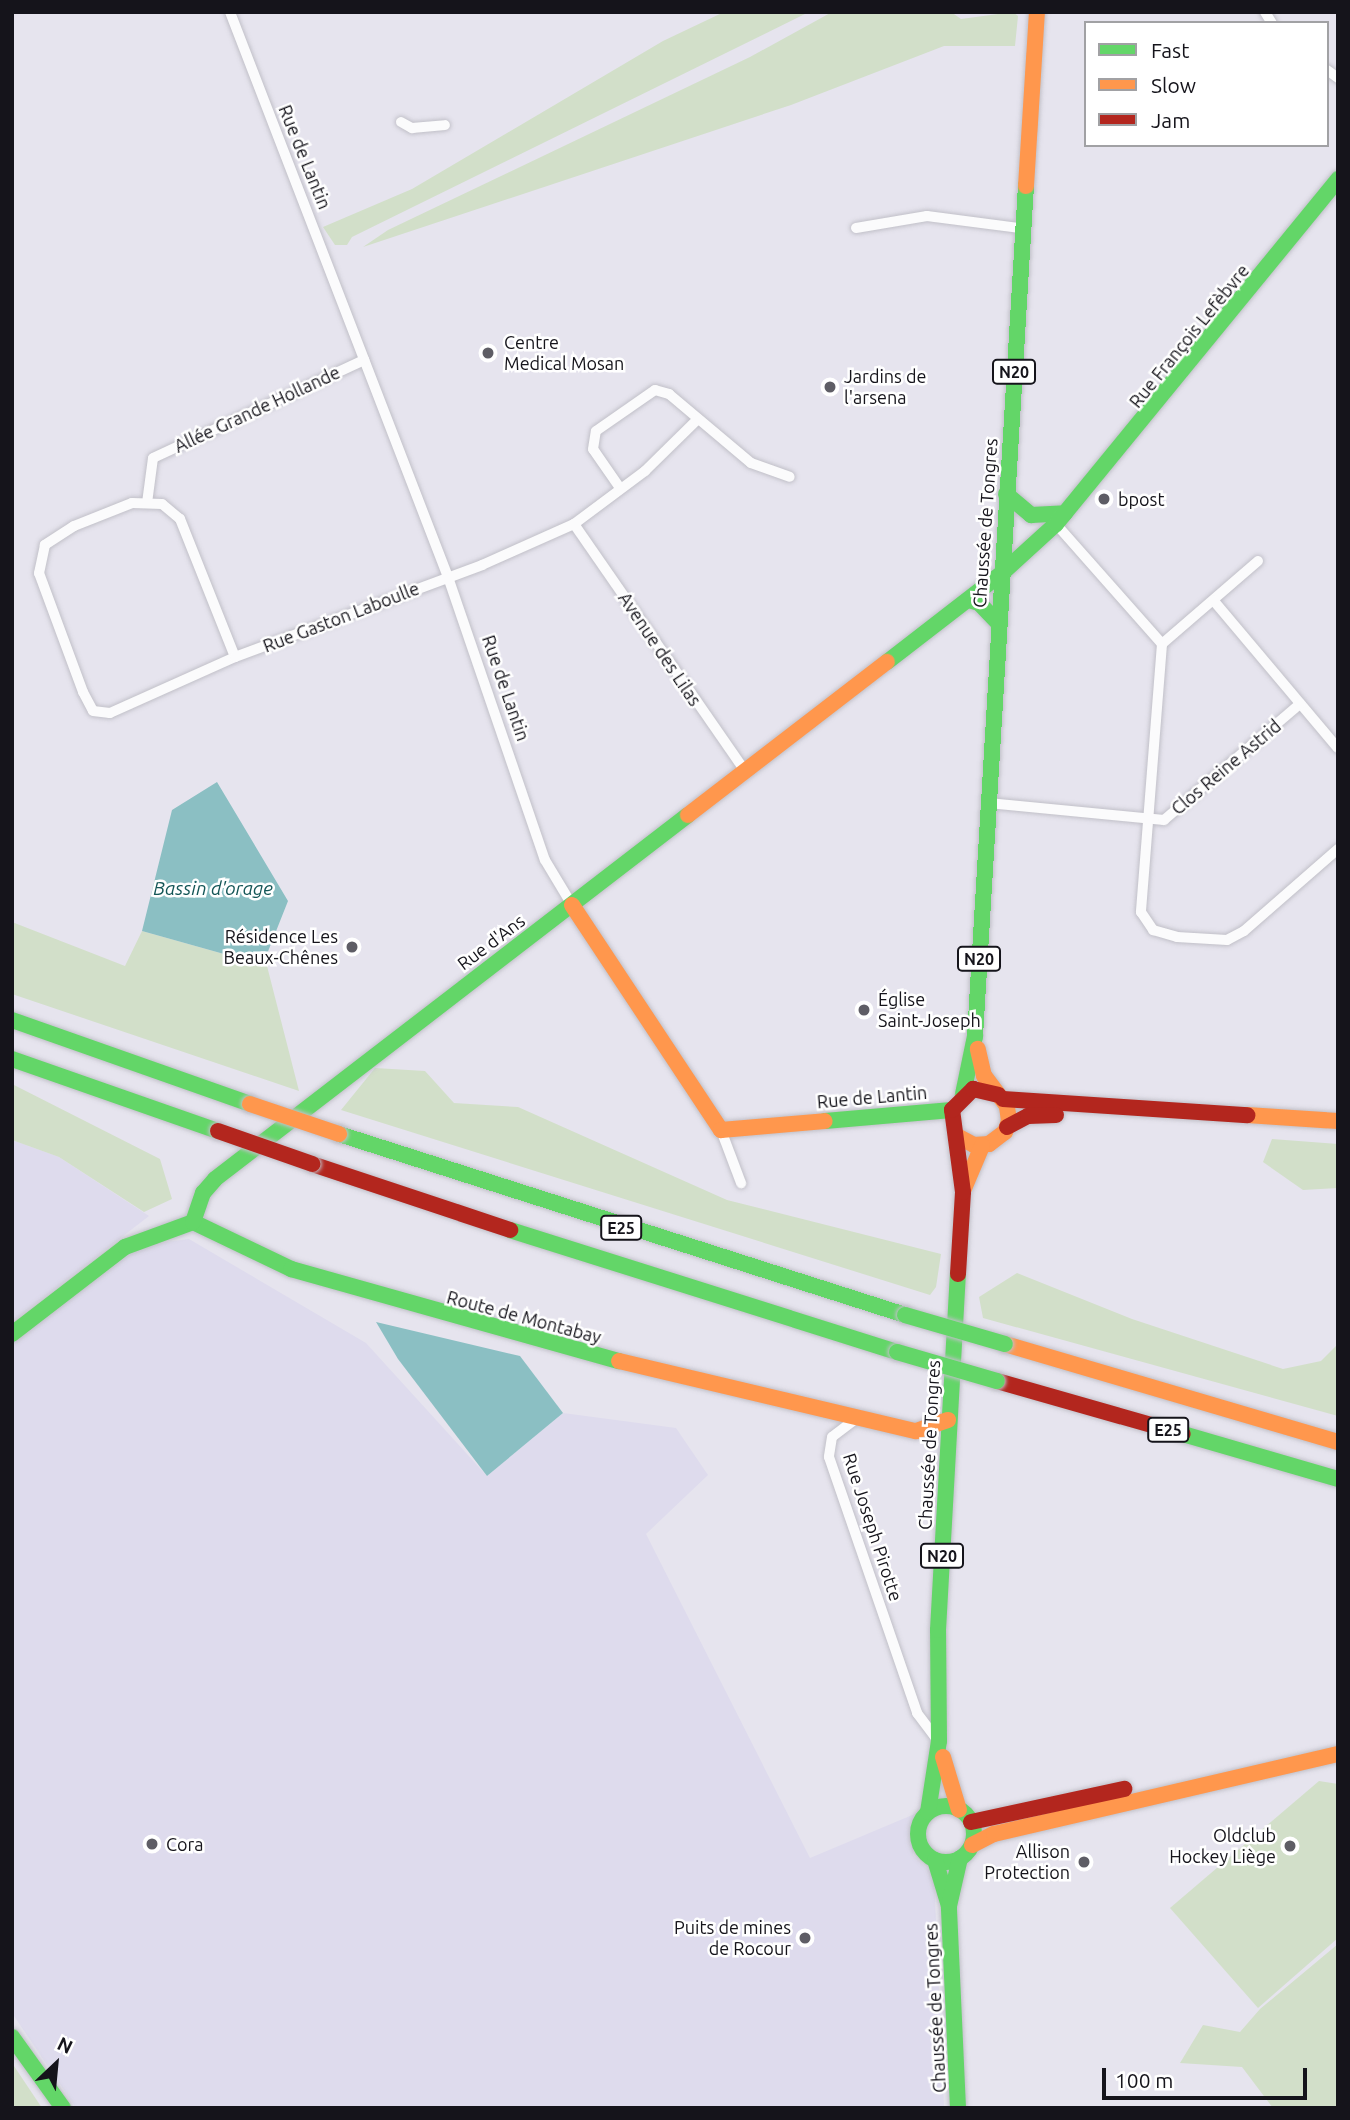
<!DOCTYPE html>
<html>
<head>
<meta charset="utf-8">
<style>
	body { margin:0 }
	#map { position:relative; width:1350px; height:2120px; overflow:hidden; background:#e6e4ee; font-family:Ubuntu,sans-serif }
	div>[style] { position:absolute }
	.built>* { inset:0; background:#dedbed }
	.green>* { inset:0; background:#d2dfc9 }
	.water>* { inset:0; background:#8bbfc3 }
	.roads { filter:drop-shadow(0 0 2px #c1c0c8) drop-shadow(0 0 2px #c1c0c8) }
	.street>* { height:10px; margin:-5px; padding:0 5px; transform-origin:5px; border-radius:5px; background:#fbfbfc }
	.fast>* { height:16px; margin:-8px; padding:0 8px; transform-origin:8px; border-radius:8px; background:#63d668 }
	.fast>.ring { margin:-8px; padding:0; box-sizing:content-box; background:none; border:16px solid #63d668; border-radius:50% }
	.slow>* { height:16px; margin:-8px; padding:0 8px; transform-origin:8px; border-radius:8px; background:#ff974d }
	.jam>* { height:16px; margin:-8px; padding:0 8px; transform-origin:8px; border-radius:8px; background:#b3261e }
	.bridges { filter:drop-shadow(0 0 2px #c1c0c8) drop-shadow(0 0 2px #c1c0c8) }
	.fast-bridge>* { height:16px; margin:-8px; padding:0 8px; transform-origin:8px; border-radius:8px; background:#63d668 }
	.slow-bridge>* { height:16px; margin:-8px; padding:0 8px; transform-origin:8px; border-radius:8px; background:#ff974d }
	.jam-bridge>* { height:16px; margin:-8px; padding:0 8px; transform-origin:8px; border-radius:8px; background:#b3261e }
	.dots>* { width:19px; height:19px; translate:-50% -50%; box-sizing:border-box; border:4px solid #fff; border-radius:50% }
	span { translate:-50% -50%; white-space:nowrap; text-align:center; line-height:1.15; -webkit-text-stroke:5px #fff; paint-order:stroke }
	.shield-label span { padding:2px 5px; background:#fff; border:2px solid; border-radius:5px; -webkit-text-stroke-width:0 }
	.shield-label { font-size:16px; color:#15141b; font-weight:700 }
	.street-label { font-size:18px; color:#15141b }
	.poi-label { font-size:18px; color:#15141b }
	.left { translate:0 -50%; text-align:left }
	.right { translate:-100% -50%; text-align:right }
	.water-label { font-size:19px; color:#145657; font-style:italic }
	.frame { position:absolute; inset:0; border:14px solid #15141b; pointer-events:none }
	.legend { position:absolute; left:1084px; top:21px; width:245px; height:126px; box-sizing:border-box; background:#fff; border:2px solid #a1a1a4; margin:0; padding:9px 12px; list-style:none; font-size:21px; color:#15141b }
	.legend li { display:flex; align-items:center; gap:14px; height:35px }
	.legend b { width:35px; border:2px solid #a1a1a4 }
	.north { position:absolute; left:21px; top:2029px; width:70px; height:70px; -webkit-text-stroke:5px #fff; paint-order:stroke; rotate:26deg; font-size:19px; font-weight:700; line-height:28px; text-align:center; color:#15141b }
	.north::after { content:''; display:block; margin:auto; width:24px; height:32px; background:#15141b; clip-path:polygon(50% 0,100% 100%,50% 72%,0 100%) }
	.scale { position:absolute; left:1102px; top:2068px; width:205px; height:32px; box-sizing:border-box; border:4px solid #15141b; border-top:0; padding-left:9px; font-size:21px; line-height:24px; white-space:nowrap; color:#15141b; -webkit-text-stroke:5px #fff; paint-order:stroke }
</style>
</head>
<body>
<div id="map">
	<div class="built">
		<div style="clip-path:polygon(12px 1140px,59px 1157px,149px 1216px,12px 1322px)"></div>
		<div style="clip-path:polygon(189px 1239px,366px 1343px,487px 1476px,563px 1413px,676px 1428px,708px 1475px,646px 1534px,810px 1858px,917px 1813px,913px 1855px,934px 1876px,944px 2108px,76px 2108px,12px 2013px,12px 1342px,129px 1255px,159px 1243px)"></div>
	</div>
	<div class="green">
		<div style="clip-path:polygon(724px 12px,809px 12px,352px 237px,347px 245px,335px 245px,323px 227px,412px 189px,663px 41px)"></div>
		<div style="clip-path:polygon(832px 12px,951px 12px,961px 19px,1013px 12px,1018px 16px,1015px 46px,944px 46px,791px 105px,363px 247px,388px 230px,750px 57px)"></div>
		<div style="clip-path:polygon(12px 922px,125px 966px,142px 931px,267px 966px,299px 1091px,12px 994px)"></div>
		<div style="clip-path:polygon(375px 1068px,425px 1071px,454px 1103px,518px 1107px,727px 1200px,941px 1254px,936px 1287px,930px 1295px,341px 1110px)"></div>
		<div style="clip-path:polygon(12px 1084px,160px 1159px,172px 1199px,144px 1212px,59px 1157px,12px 1140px)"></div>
		<div style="clip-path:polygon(1272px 1139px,1338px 1144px,1338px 1188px,1303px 1190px,1263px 1162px)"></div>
		<div style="clip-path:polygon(1017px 1273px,1132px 1319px,1283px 1369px,1321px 1361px,1338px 1344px,1338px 1416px,983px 1318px,979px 1297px)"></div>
		<div style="clip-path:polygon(1319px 1781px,1338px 1784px,1338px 1938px,1258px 2008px,1170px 1908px)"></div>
		<div style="clip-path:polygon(1338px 1944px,1338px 2108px,1273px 2108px,1242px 2067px,1180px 2063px,1203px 2025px,1240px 2032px,1260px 2009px)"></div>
		<div style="clip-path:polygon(12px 2063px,42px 2108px,12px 2108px)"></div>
	</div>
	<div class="water">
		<div style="clip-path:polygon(217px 782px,288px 901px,267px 954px,267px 966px,142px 931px,172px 810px)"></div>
		<div style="clip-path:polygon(376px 1322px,520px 1356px,563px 1413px,487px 1476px,398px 1359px)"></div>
	</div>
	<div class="roads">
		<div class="street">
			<div style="left:230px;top:12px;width:606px;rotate:68.9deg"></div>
			<div style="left:448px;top:577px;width:299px;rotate:71.1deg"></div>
			<div style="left:545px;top:860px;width:52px;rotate:59deg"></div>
			<div style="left:1265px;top:12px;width:13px;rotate:58deg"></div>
			<div style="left:1327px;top:70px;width:14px;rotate:36deg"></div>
			<div style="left:401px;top:122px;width:13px;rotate:29deg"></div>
			<div style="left:412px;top:128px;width:33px;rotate:-5deg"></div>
			<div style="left:856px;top:228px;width:72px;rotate:-9.6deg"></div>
			<div style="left:927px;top:216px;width:94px;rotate:7.4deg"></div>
			<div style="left:620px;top:488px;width:47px;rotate:-124.7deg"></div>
			<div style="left:593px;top:449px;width:18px;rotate:-81deg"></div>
			<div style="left:596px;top:431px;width:72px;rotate:-34.8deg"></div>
			<div style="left:655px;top:390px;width:15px;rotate:16deg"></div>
			<div style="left:669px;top:394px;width:107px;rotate:40.1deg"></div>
			<div style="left:751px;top:463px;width:41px;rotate:19.7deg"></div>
			<div style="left:147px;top:503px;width:45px;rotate:-82.4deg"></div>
			<div style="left:153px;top:458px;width:233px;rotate:-24.9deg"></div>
			<div style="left:574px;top:524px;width:302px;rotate:55.3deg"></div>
			<div style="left:1056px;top:524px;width:160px;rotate:48.5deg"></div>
			<div style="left:1258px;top:561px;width:127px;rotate:139.2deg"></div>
			<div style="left:1162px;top:644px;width:269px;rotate:94.5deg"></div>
			<div style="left:1141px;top:912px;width:22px;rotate:56deg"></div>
			<div style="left:1153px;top:930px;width:25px;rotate:16deg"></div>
			<div style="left:1177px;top:937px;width:50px;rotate:3.4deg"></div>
			<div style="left:1227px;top:940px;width:19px;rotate:-28deg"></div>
			<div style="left:1244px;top:931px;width:125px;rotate:-41.1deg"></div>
			<div style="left:1214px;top:601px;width:192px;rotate:49.9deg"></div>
			<div style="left:235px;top:657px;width:149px;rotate:-111.7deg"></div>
			<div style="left:180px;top:519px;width:23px;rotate:-140deg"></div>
			<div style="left:162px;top:504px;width:30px;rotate:-178deg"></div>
			<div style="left:132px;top:503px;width:62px;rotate:158.4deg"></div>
			<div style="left:74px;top:526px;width:35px;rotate:147deg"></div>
			<div style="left:45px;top:545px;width:29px;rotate:102deg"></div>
			<div style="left:39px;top:573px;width:127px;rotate:69.7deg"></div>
			<div style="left:83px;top:692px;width:21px;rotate:62deg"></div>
			<div style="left:93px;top:711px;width:17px;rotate:7deg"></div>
			<div style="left:110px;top:713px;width:137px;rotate:-24.1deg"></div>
			<div style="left:235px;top:657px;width:264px;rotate:-20.4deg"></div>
			<div style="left:482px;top:565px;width:101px;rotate:-24deg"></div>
			<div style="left:574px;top:524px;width:89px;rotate:-36.7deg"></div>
			<div style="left:645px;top:471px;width:74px;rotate:-44.5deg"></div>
			<div style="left:988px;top:803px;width:177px;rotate:5.5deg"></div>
			<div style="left:1164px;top:820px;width:179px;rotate:-40.5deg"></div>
			<div style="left:721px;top:1130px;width:57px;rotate:69.3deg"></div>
			<div style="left:857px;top:1418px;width:31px;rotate:143deg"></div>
			<div style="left:832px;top:1437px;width:20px;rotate:99deg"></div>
			<div style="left:829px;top:1457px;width:271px;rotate:71deg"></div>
			<div style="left:917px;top:1713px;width:35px;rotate:53deg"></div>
		</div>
		<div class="fast">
			<div style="left:1006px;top:494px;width:33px;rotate:40deg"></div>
			<div style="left:1031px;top:515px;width:34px;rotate:-3deg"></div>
			<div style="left:969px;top:600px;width:10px;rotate:17deg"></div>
			<div style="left:979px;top:603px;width:28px;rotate:46deg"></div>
			<div style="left:887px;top:662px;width:144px;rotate:-37.7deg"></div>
			<div style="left:1001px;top:574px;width:74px;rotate:-42.3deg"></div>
			<div style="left:1056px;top:524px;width:446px;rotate:-50.7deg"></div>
			<div style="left:12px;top:1020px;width:252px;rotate:19.4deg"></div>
			<div style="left:12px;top:1059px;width:218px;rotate:19.3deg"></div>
			<div style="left:963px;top:1094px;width:59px;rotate:-78.3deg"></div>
			<div style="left:975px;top:1036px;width:852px;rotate:-86.57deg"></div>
			<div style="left:825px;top:1121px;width:127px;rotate:-5deg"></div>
			<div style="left:339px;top:1134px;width:594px;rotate:17.73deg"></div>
			<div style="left:193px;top:1222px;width:109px;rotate:25.6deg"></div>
			<div style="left:291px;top:1269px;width:341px;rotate:15.7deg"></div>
			<div style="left:510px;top:1230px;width:406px;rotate:17.5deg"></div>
			<div style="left:12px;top:1334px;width:143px;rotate:-37.6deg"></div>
			<div style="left:125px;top:1247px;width:72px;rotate:-20.2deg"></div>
			<div style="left:193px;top:1222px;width:31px;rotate:-71deg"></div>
			<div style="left:203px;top:1193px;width:18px;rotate:-49deg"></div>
			<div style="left:215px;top:1179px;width:597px;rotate:-37.58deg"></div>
			<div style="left:1183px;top:1434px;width:161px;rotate:16.2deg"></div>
			<div class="ring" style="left:918px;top:1806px;width:40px;height:40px"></div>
			<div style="left:928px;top:1812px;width:72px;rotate:-81.2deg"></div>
			<div style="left:939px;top:1741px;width:111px;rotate:-90.5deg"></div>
			<div style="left:938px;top:1630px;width:357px;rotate:-86.8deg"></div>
			<div style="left:935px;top:1860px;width:48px;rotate:73.1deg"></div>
			<div style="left:12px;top:2037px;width:87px;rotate:54.3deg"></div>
			<div style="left:958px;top:2108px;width:202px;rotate:-92.6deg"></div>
			<div style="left:949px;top:1906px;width:49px;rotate:-77.1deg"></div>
		</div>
		<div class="slow">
			<div style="left:1026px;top:186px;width:174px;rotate:-86.4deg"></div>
			<div style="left:688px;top:815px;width:251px;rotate:-37.6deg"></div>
			<div style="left:572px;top:905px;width:270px;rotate:56.5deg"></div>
			<div style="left:721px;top:1130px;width:104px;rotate:-4.9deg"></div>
			<div style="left:1247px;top:1115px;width:91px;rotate:3.8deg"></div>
			<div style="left:959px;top:1137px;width:17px;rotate:28deg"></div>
			<div style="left:974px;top:1145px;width:15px;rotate:-4deg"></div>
			<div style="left:989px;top:1144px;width:20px;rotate:-37deg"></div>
			<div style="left:1005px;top:1132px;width:12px;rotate:-70deg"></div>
			<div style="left:1009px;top:1121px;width:15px;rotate:-98deg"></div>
			<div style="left:1007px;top:1106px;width:38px;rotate:-127deg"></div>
			<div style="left:984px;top:1076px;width:28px;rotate:-103deg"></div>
			<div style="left:963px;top:1191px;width:49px;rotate:-67.1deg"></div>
			<div style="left:1005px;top:1344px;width:347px;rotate:16.4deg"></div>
			<div style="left:619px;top:1361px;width:305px;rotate:13.3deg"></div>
			<div style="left:916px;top:1431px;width:34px;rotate:-19deg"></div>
			<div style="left:943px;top:1757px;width:55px;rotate:73.2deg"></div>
			<div style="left:972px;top:1845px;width:25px;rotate:-27deg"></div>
			<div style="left:994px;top:1834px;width:353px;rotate:-13.1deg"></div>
		</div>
		<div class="jam">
			<div style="left:1003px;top:1099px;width:245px;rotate:3.8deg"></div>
			<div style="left:1007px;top:1127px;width:24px;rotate:-28deg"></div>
			<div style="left:1028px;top:1116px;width:28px;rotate:-2deg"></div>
			<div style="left:312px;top:1164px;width:209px;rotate:18.4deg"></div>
			<div style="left:958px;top:1274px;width:82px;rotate:-86.5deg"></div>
			<div style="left:963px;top:1192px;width:83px;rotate:-97.6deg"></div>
			<div style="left:952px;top:1110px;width:30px;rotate:-45deg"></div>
			<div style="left:973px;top:1089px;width:26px;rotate:13deg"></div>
			<div style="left:997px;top:1381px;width:193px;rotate:15.9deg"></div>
			<div style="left:971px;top:1822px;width:157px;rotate:-12.2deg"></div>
		</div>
	</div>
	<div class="bridges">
		<div class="fast-bridge">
			<div style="left:905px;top:1315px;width:104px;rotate:16.2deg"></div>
			<div style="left:897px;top:1352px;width:104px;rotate:16.2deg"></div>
		</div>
		<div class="slow-bridge">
			<div style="left:250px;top:1104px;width:94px;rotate:18.6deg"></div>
		</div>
		<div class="jam-bridge">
			<div style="left:218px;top:1131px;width:100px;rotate:19.3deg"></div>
		</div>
	</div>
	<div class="dots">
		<div style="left:488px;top:353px;background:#5e5d65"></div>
		<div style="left:830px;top:387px;background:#5e5d65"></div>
		<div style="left:1104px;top:499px;background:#5e5d65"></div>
		<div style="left:352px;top:947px;background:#5e5d65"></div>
		<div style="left:864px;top:1010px;background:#5e5d65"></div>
		<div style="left:152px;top:1844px;background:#5e5d65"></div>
		<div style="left:1290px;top:1846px;background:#5e5d65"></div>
		<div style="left:1084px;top:1862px;background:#5e5d65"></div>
		<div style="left:805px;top:1938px;background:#5e5d65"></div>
	</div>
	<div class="shield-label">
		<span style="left:1014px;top:372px">N20</span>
		<span style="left:979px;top:959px">N20</span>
		<span style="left:621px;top:1228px">E25</span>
		<span style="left:1168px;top:1430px">E25</span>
		<span style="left:942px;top:1556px">N20</span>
	</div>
	<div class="street-label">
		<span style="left:305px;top:157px;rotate:68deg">Rue de Lantin</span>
		<span style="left:1189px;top:336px;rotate:-51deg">Rue François Lefèbvre</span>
		<span style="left:257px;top:409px;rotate:-25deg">Allée Grande Hollande</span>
		<span style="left:985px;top:523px;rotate:-86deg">Chaussée de Tongres</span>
		<span style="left:341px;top:617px;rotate:-21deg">Rue Gaston Laboulle</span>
		<span style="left:660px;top:649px;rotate:56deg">Avenue des Lilas</span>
		<span style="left:506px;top:688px;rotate:71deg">Rue de Lantin</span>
		<span style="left:1226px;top:767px;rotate:-40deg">Clos Reine Astrid</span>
		<span style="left:491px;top:942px;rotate:-37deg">Rue d'Ans</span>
		<span style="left:872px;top:1097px;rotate:-5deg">Rue de Lantin</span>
		<span style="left:524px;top:1317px;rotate:15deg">Route de Montabay</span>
		<span style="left:929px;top:1445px;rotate:-87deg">Chaussée de Tongres</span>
		<span style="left:873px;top:1527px;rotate:72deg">Rue Joseph Pirotte</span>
		<span style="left:935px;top:2008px;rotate:-93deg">Chaussée de Tongres</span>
	</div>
	<div class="poi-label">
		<span class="left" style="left:504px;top:353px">Centre<br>Medical Mosan</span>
		<span class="left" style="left:844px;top:387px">Jardins de<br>l'arsena</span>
		<span class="left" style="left:1118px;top:499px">bpost</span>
		<span class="right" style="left:338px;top:947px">Résidence Les<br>Beaux-Chênes</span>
		<span class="left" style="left:878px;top:1010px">Église<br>Saint-Joseph</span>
		<span class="right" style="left:1276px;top:1846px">Oldclub<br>Hockey Liège</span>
		<span class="left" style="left:166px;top:1844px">Cora</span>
		<span class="right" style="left:1070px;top:1862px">Allison<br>Protection</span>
		<span class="right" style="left:791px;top:1938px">Puits de mines<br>de Rocour</span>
	</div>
	<div class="water-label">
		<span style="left:213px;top:889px">Bassin d'orage</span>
	</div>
	<div class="frame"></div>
	<ul class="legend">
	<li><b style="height:9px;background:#63d668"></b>Fast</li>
	<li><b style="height:9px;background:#ff974d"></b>Slow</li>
	<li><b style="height:9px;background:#b3261e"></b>Jam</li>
	</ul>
	<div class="north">N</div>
	<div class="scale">100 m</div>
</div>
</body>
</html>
